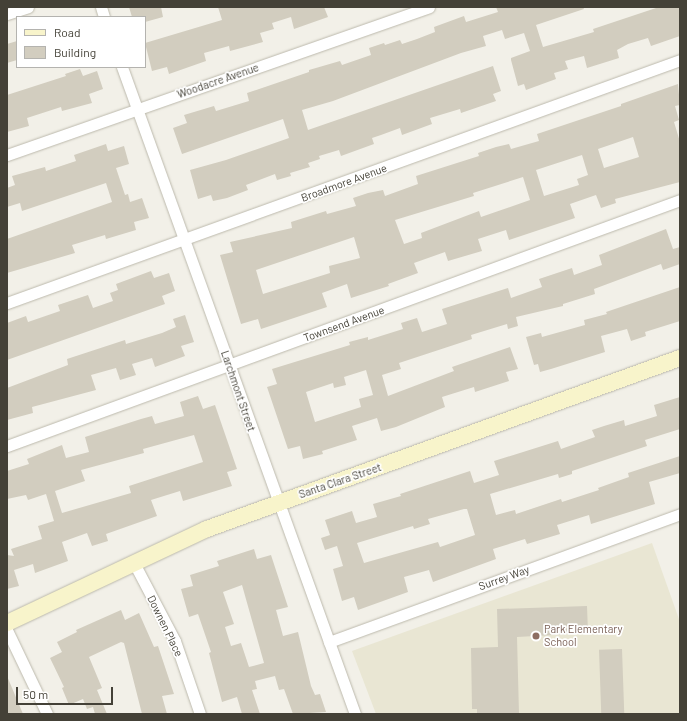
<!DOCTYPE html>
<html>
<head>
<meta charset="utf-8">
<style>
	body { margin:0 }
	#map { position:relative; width:687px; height:721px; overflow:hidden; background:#f2f0e8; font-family:Barlow,sans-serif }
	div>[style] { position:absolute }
	.education>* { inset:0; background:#e9e6d3 }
	.building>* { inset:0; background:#d2cdbf; transform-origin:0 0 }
	.roads { filter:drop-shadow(0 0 1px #bcb9ac) drop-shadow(0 0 1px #bcb9ac) }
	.minor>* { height:11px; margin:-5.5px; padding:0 5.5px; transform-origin:5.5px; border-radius:5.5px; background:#fff }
	.secondary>* { height:16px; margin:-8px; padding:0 8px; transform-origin:8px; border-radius:8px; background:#f8f4cb }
	.dots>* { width:11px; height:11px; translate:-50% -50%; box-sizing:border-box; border:2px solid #fff; border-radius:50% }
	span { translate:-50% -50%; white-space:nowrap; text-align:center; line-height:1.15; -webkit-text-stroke:3.5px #fff; paint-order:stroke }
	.street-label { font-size:11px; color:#444137 }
	.education-label { font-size:11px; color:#785e54 }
	.left { translate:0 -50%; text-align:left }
	.frame { position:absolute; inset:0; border:8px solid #444137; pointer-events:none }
	.legend { position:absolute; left:16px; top:16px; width:130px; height:52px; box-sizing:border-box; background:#fff; border:1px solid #b4b3af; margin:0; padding:5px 7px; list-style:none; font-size:12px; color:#444137 }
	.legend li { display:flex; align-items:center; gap:8px; height:20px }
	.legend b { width:20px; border:1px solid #b4b3af }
	.scale { position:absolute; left:16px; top:687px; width:97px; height:18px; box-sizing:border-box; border:2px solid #444137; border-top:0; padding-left:5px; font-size:12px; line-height:14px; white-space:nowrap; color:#444137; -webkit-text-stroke:3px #fff; paint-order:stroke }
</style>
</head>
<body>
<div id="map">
	<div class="education">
		<div style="clip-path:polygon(652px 543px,680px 622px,680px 714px,376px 714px,352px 651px)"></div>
	</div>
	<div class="building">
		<div style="clip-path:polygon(129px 7px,161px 7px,163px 17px,145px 22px,145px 17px,132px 17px)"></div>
		<div style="clip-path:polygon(218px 7px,324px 7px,328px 17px,294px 29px,291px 17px,272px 23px,274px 29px,260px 33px,263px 42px,230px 51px,229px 46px,204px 53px,206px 61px,169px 74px,167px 67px,152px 71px,145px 43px,222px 20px)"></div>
		<div style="clip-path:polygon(496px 7px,583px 7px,584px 9px,536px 25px,543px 47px,594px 32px,593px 29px,659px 7px,680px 7px,680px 36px,651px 46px,648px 38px,628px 44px,617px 50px,619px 58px,587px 68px,584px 56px,565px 61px,568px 69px,554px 73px,556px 79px,526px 90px,524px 84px,518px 86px,511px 60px,511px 58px,530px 51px,524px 33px,505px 39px,502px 30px,483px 36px,486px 46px,461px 53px,333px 101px,302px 110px,308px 130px,493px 66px,501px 91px,493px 94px,496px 101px,461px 113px,460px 109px,430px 118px,432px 124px,402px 135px,400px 128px,381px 135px,372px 138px,374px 144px,341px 156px,339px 150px,319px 156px,320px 159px,308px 163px,310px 167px,290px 173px,291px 176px,277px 180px,275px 174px,246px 185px,248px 190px,227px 198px,213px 201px,211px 195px,198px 199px,190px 170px,226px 160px,289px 138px,283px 119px,182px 154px,173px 128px,187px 123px,184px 115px,214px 106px,216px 111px,249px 101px,247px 93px,309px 72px,309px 70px,340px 61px,342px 65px,371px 55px,369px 48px,384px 43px,385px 45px,400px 40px,402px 44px,417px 39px,435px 32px,434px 27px,464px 16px,466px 22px,498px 12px)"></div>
		<div style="clip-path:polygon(17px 41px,17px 60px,7px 63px,7px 44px)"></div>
		<div style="clip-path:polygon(80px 69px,83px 76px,97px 71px,103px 89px,89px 94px,92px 103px,62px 111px,61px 107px,27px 118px,29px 126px,7px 132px,7px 95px,66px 76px,65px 74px)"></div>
		<div style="clip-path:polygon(evenodd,678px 84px,680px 105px,675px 106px,679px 120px,674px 122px,680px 142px,680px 182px,615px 199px,616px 203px,601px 208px,596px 195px,570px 204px,575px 218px,509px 240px,506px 230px,478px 239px,482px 251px,448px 261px,445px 252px,414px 263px,418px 273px,388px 284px,389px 286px,351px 298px,347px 284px,322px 293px,327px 307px,261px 329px,258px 319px,241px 324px,220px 255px,233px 252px,230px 242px,292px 228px,291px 222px,326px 211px,327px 214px,356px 206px,353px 198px,368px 193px,383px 190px,385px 196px,418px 184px,416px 176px,479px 156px,478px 153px,496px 147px,509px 144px,511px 149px,539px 141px,537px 134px,621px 106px,621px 104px,678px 84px,633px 137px,639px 157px,604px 168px,598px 149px,633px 137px,678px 84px,582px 155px,588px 175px,577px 179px,579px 185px,544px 196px,536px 170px,582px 155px,678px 84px,523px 177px,530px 200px,481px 217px,479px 211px,421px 233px,422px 238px,404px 244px,395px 220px,474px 196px,473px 193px,523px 177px,678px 84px,354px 237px,360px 258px,329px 266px,330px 273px,263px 294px,256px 270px,354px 237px)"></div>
		<div style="clip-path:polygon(106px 144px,108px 151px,124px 146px,129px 164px,116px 168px,125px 195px,128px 194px,130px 202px,142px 198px,149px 218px,134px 222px,136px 230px,106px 239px,105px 235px,72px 245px,75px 253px,7px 273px,7px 239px,112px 202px,106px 183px,22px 211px,20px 203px,7px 207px,7px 188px,15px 185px,12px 176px,45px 167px,46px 171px,76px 161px,74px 155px)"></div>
		<div style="clip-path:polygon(evenodd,666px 229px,673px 249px,680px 247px,680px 264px,663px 270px,661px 264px,594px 289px,595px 294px,563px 304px,563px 306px,516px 317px,518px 326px,508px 329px,507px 324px,471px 335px,472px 339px,399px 363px,401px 369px,382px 375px,388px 396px,454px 371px,452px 367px,510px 347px,518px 369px,506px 372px,509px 381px,475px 392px,474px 387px,442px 397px,445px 407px,396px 427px,381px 431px,377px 418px,352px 426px,357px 440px,322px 451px,323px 454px,303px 459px,300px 446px,288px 449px,267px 387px,277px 384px,272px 369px,350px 345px,349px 342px,368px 337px,368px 340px,403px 329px,401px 323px,417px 318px,422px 332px,447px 324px,442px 309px,508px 288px,511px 298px,542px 287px,539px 279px,572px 268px,574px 275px,602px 265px,599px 255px,666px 229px,366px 370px,373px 395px,359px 399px,361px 407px,315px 422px,306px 392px,333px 383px,334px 388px,346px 385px,344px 377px,366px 370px)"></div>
		<div style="clip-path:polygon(151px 271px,154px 278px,169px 273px,175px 291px,162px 296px,165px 304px,7px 360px,7px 323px,26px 316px,28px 322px,60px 311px,58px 305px,88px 295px,93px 308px,113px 301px,110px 293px,118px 290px,116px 284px)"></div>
		<div style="clip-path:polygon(680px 287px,680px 321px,645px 332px,646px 336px,631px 341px,627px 329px,601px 336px,605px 352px,551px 369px,540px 372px,538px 364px,534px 365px,526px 337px,541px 333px,542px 337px,585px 325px,584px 320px,607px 314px,606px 312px)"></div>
		<div style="clip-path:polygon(185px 315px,194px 342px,181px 346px,185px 356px,155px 367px,152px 358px,132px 364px,136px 375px,120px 380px,116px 368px,91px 375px,96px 390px,32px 407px,33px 413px,7px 420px,7px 388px,68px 365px,67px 359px,125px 340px,126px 344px,162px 333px,176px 327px,173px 319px)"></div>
		<div style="clip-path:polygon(evenodd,198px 396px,203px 409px,215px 405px,237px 469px,227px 472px,232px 486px,183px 501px,180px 491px,151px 500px,157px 516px,106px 534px,108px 541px,92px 546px,87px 533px,62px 542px,68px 561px,35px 573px,33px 564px,14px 570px,19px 586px,7px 589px,7px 555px,14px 556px,11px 549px,42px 539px,38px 526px,54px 521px,46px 494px,28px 500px,26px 495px,7px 499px,7px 471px,29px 464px,27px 459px,62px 445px,66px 458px,89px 452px,85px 437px,141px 419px,152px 416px,155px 424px,184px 416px,180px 402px,198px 396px,194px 435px,203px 462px,129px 486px,131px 493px,62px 513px,55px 491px,85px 481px,81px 470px,144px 453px,143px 449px,194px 435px)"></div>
		<div style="clip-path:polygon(evenodd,680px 397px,680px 429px,645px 440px,647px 446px,572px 471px,572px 474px,559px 478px,558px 474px,490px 494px,496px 515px,515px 510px,516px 514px,561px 499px,562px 502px,599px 490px,598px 488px,629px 477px,628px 473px,680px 456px,680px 473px,649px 482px,655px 504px,591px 524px,589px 515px,557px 525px,560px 534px,527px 544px,525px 539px,493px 549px,496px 559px,433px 582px,429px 570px,404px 577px,408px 592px,358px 610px,354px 597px,342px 601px,333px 569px,343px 566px,337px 546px,325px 550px,321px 538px,330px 535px,325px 520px,352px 511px,356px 523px,377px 517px,373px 504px,401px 496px,400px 494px,470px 471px,474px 483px,499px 475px,494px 461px,558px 441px,561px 449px,595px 437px,592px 430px,604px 426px,624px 420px,625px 426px,657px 416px,654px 405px,680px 397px,464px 509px,467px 509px,475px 535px,440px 547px,438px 542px,364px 563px,357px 543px,413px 526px,414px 529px,430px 524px,428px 519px,464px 509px)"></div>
		<div style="clip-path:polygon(evenodd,254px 549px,257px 559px,271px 555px,288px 607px,276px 610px,283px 636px,298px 632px,311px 686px,315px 695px,320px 694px,326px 712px,293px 714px,284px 689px,279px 690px,275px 676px,255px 681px,257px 689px,252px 690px,260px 714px,242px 714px,237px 697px,222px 702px,209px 653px,211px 652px,198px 614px,189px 617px,181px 589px,193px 586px,190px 575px,219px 566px,217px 561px,254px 549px,242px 585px,264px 663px,249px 667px,241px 643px,231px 646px,225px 627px,234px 624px,223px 592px,242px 585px)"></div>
		<div style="clip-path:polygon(587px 606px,588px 633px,517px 637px,519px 714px,477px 714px,477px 709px,472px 709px,471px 648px,498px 647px,497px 609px)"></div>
		<div style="clip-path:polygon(121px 610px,125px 620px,139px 613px,154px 647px,158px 646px,174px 694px,162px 696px,167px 714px,142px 714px,124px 643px,121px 642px,89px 657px,102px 688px,97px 690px,107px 714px,95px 714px,93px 707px,87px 709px,83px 699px,69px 705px,62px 688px,64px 687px,50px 658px,62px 652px,57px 642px,77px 632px,76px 630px)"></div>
		<div style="left:622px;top:649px;width:65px;height:23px;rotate:88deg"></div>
		<div style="clip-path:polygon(7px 676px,23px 714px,7px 714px)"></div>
	</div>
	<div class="roads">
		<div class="minor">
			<div style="left:101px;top:7px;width:10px;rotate:73deg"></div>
			<div style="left:7px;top:14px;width:22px;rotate:-18deg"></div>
			<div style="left:122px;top:67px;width:688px;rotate:70.19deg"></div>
			<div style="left:7px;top:155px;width:447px;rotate:-19.3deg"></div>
			<div style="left:7px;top:303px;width:716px;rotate:-19.85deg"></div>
			<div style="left:7px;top:446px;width:717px;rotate:-20.08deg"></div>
			<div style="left:134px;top:563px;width:88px;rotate:62.3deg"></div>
			<div style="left:175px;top:641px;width:77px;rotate:71.1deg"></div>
			<div style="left:7px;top:630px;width:93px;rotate:64.5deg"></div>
			<div style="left:329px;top:642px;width:374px;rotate:-20deg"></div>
		</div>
		<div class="secondary">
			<div style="left:7px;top:623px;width:221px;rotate:-25.2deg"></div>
			<div style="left:207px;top:529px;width:503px;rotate:-19.88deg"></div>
		</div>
	</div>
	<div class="dots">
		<div style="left:536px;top:636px;background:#8d6e63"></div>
	</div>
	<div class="street-label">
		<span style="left:218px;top:81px;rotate:-19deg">Woodacre Avenue</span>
		<span style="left:344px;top:183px;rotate:-20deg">Broadmore Avenue</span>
		<span style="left:344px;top:324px;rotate:-20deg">Townsend Avenue</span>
		<span style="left:238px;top:391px;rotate:71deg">Larchmont Street</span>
		<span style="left:340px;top:481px;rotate:-19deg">Santa Clara Street</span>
		<span style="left:504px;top:578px;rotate:-20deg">Surrey Way</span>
		<span style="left:165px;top:626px;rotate:64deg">Downen Place</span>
	</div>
	<div class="education-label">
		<span class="left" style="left:544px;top:636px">Park Elementary<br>School</span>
	</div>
	<div class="frame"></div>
	<ul class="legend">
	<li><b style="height:5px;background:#f8f4cb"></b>Road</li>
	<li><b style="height:11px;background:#d2cdbf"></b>Building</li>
	</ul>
	<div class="scale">50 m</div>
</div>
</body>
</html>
